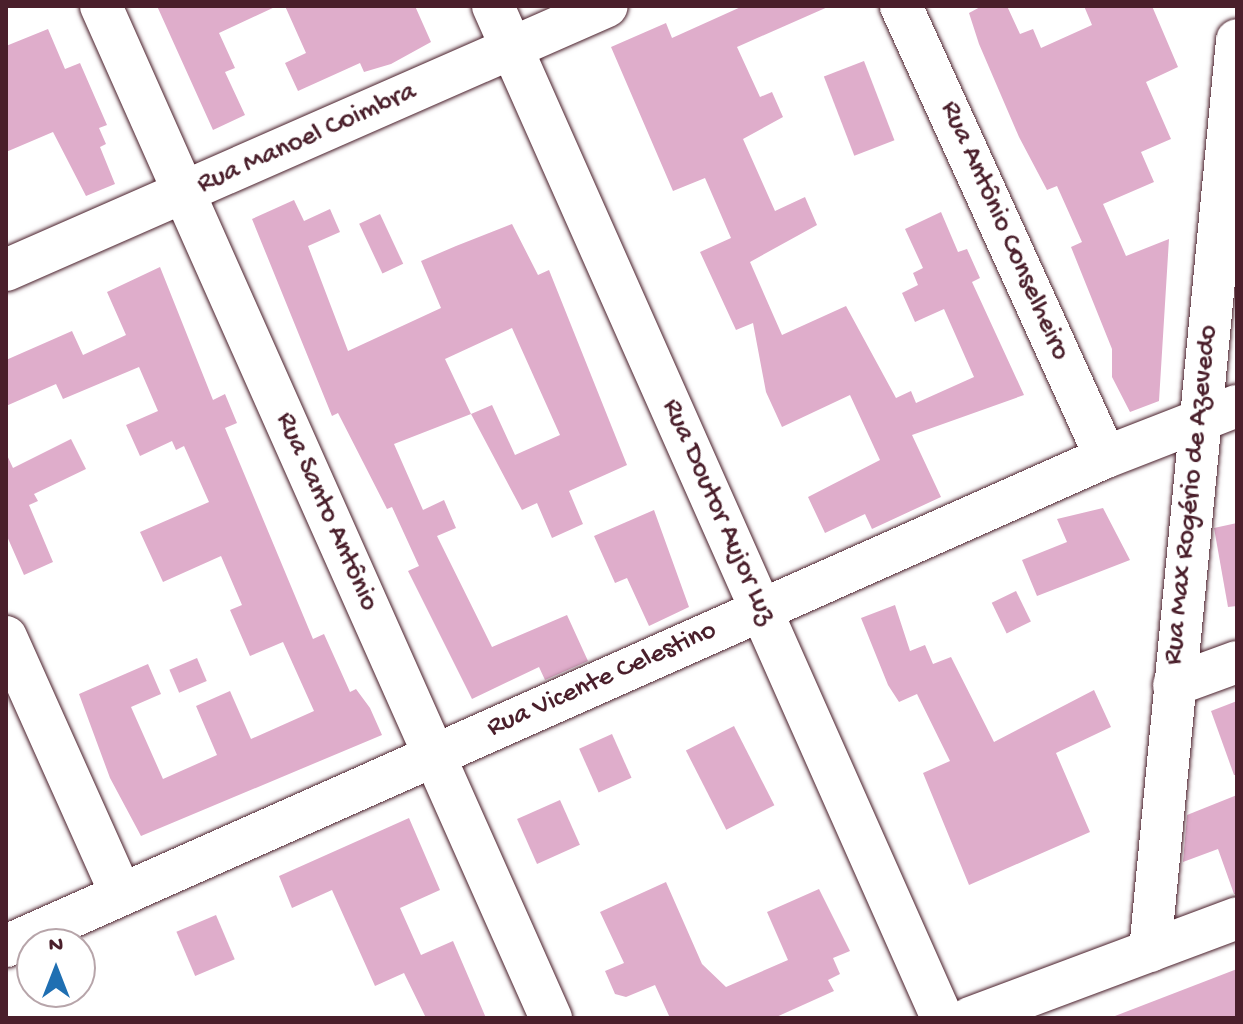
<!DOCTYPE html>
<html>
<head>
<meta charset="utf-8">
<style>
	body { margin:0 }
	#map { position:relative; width:1243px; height:1024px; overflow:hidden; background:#fff; font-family:"Gochi Hand",sans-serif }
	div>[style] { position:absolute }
	.building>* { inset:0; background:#dfadcb; transform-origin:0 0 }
	.roads { filter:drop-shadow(0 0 2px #4a1f2b) drop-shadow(0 0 2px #4a1f2b) }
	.minor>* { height:42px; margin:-21px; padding:0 21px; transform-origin:21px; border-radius:21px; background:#fff }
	span { translate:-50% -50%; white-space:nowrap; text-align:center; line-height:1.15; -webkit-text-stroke:8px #fff; paint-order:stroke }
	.street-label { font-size:28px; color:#4a1f2b }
	.frame { position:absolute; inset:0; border:8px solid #4a1f2b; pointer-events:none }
	.north { position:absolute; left:16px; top:928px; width:80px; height:80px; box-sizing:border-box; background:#fff; border:2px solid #b7a5aa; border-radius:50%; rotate:0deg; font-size:22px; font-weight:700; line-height:32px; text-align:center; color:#4a1f2b }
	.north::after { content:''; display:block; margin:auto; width:28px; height:36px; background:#1f6fb2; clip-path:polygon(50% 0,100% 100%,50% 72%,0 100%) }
</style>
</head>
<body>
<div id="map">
	<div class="building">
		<div style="clip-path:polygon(157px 6px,277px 6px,219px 33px,235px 68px,225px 72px,245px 115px,213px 130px)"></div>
		<div style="clip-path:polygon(285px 6px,415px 6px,431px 42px,391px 64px,364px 72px,360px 63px,298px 91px,285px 63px,306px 53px)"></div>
		<div style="clip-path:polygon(743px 6px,830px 6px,737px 47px,760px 97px,772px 92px,783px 117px,743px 139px,775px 211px,805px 197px,817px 225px,750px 262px,782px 335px,846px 306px,896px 398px,911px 391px,916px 403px,974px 377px,944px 309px,915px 322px,902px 293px,918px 285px,913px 273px,923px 268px,905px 229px,941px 212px,958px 252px,967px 249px,980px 278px,972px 282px,1024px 395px,912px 435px,941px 497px,872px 529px,865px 514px,825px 533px,808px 497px,880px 460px,850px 395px,782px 427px,766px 392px,753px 323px,736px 330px,700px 252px,731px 238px,705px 178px,673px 191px,611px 47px,666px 23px,672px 38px)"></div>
		<div style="clip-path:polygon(982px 6px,1007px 6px,1020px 34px,1033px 29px,1041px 48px,1092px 25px,1084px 6px,1152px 6px,1178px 67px,1146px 82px,1171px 139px,1141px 152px,1154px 182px,1103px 204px,1126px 256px,1169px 239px,1159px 401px,1130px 412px,1112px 377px,1112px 349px,1071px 247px,1082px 242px,1057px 186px,1047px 190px,1019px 137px,979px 44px,969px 13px)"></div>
		<div style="clip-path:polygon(48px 29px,65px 69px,80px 63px,107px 125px,99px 128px,106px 144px,100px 147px,115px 184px,86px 196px,53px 132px,6px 152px,6px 46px)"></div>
		<div style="left:864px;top:61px;width:85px;height:43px;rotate:69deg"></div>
		<div style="clip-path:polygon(evenodd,294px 200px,304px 221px,330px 209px,340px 232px,308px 246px,348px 351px,441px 308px,421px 261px,456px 246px,512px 224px,538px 275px,549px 270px,627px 465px,569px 491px,583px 524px,552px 538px,537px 503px,522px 510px,471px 414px,394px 444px,423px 510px,444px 500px,456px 528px,437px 536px,492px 647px,567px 615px,588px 661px,545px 680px,539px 667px,472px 699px,408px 571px,419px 566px,392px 507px,387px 509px,338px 413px,332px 416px,252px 219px,294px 200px,512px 328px,560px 435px,515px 455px,492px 405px,471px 414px,445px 359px,512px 328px)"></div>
		<div style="left:380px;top:214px;width:55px;height:23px;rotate:65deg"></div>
		<div style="clip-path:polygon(160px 267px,213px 400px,225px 394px,237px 423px,225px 428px,313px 639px,324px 634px,350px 692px,356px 689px,370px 708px,382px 735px,141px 836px,110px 778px,79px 694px,148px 664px,161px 694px,131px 707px,163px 779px,217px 755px,196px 706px,230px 691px,251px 739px,314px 711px,283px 642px,250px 656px,230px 610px,242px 605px,221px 556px,163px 582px,140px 532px,209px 502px,184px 446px,176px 450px,172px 441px,140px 456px,126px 425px,158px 411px,139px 367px,63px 399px,56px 384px,6px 406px,6px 360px,72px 331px,83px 355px,126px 335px,107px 292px)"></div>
		<div style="clip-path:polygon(71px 439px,86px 469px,34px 494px,38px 501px,29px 505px,53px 562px,24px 575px,6px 534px,6px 453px,13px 468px)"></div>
		<div style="clip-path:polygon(1103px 508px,1130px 560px,1037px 596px,1022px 560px,1067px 542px,1057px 519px)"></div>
		<div style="clip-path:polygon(654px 510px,689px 607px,649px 626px,627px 578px,615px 583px,594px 536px)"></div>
		<div style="clip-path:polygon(1237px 523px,1237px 606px,1228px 607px,1214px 528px)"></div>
		<div style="left:1016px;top:591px;width:34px;height:27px;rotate:64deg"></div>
		<div style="clip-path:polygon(895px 605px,910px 651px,925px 645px,933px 664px,951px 657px,994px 742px,1094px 690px,1111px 727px,1056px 753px,1090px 832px,969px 885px,923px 773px,950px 761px,917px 694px,899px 702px,888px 685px,861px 618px)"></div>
		<div style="left:197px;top:658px;width:25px;height:30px;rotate:67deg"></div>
		<div style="clip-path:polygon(1237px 701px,1237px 775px,1234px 775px,1211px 711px)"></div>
		<div style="left:734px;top:726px;width:89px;height:54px;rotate:63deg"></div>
		<div style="left:612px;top:734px;width:48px;height:36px;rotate:66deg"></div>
		<div style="clip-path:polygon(1237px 795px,1237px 894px,1234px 894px,1218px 849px,1183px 862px,1187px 815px)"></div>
		<div style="left:560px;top:800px;width:49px;height:47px;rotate:66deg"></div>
		<div style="clip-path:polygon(409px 818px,440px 890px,400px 908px,421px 955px,453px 941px,486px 1018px,426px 1018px,404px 973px,375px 986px,332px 890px,292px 908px,279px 876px)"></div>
		<div style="clip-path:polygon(666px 882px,702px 964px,726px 987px,788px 960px,767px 912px,819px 889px,850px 951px,833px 958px,840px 974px,828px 980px,834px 991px,774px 1018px,670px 1018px,655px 985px,626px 997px,615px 994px,605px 971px,624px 963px,600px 912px)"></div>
		<div style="left:216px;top:915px;width:48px;height:43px;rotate:67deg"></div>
		<div style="clip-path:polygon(1237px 969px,1237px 1018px,1115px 1018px,1115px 1016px)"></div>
	</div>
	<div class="roads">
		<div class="minor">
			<div style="left:101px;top:6px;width:1108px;rotate:66.03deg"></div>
			<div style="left:493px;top:6px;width:1107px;rotate:66.07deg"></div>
			<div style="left:901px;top:6px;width:495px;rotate:65.6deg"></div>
			<div style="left:6px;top:270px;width:656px;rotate:-23.71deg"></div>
			<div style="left:6px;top:637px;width:282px;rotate:65.9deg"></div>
			<div style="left:1174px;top:685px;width:67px;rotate:-20.1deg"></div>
			<div style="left:6px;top:946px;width:1204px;rotate:-23.97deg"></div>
			<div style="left:1106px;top:457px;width:141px;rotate:-21.3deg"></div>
			<div style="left:1150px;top:951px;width:915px;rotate:-84.54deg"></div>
			<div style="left:970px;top:1018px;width:285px;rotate:-20.5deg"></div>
		</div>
	</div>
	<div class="street-label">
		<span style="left:307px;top:139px;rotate:-24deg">Rua Manoel Coimbra</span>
		<span style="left:1004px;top:231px;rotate:66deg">Rua Antônio Conselheiro</span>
		<span style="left:1192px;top:495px;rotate:-84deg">Rua Max Rogério de Azevedo</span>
		<span style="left:326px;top:512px;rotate:66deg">Rua Santo Antônio</span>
		<span style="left:718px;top:512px;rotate:66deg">Rua Doutor Aujor Luz</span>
		<span style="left:602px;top:680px;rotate:-24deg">Rua Vicente Celestino</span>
	</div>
	<div class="frame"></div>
	<div class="north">N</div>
</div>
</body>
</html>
